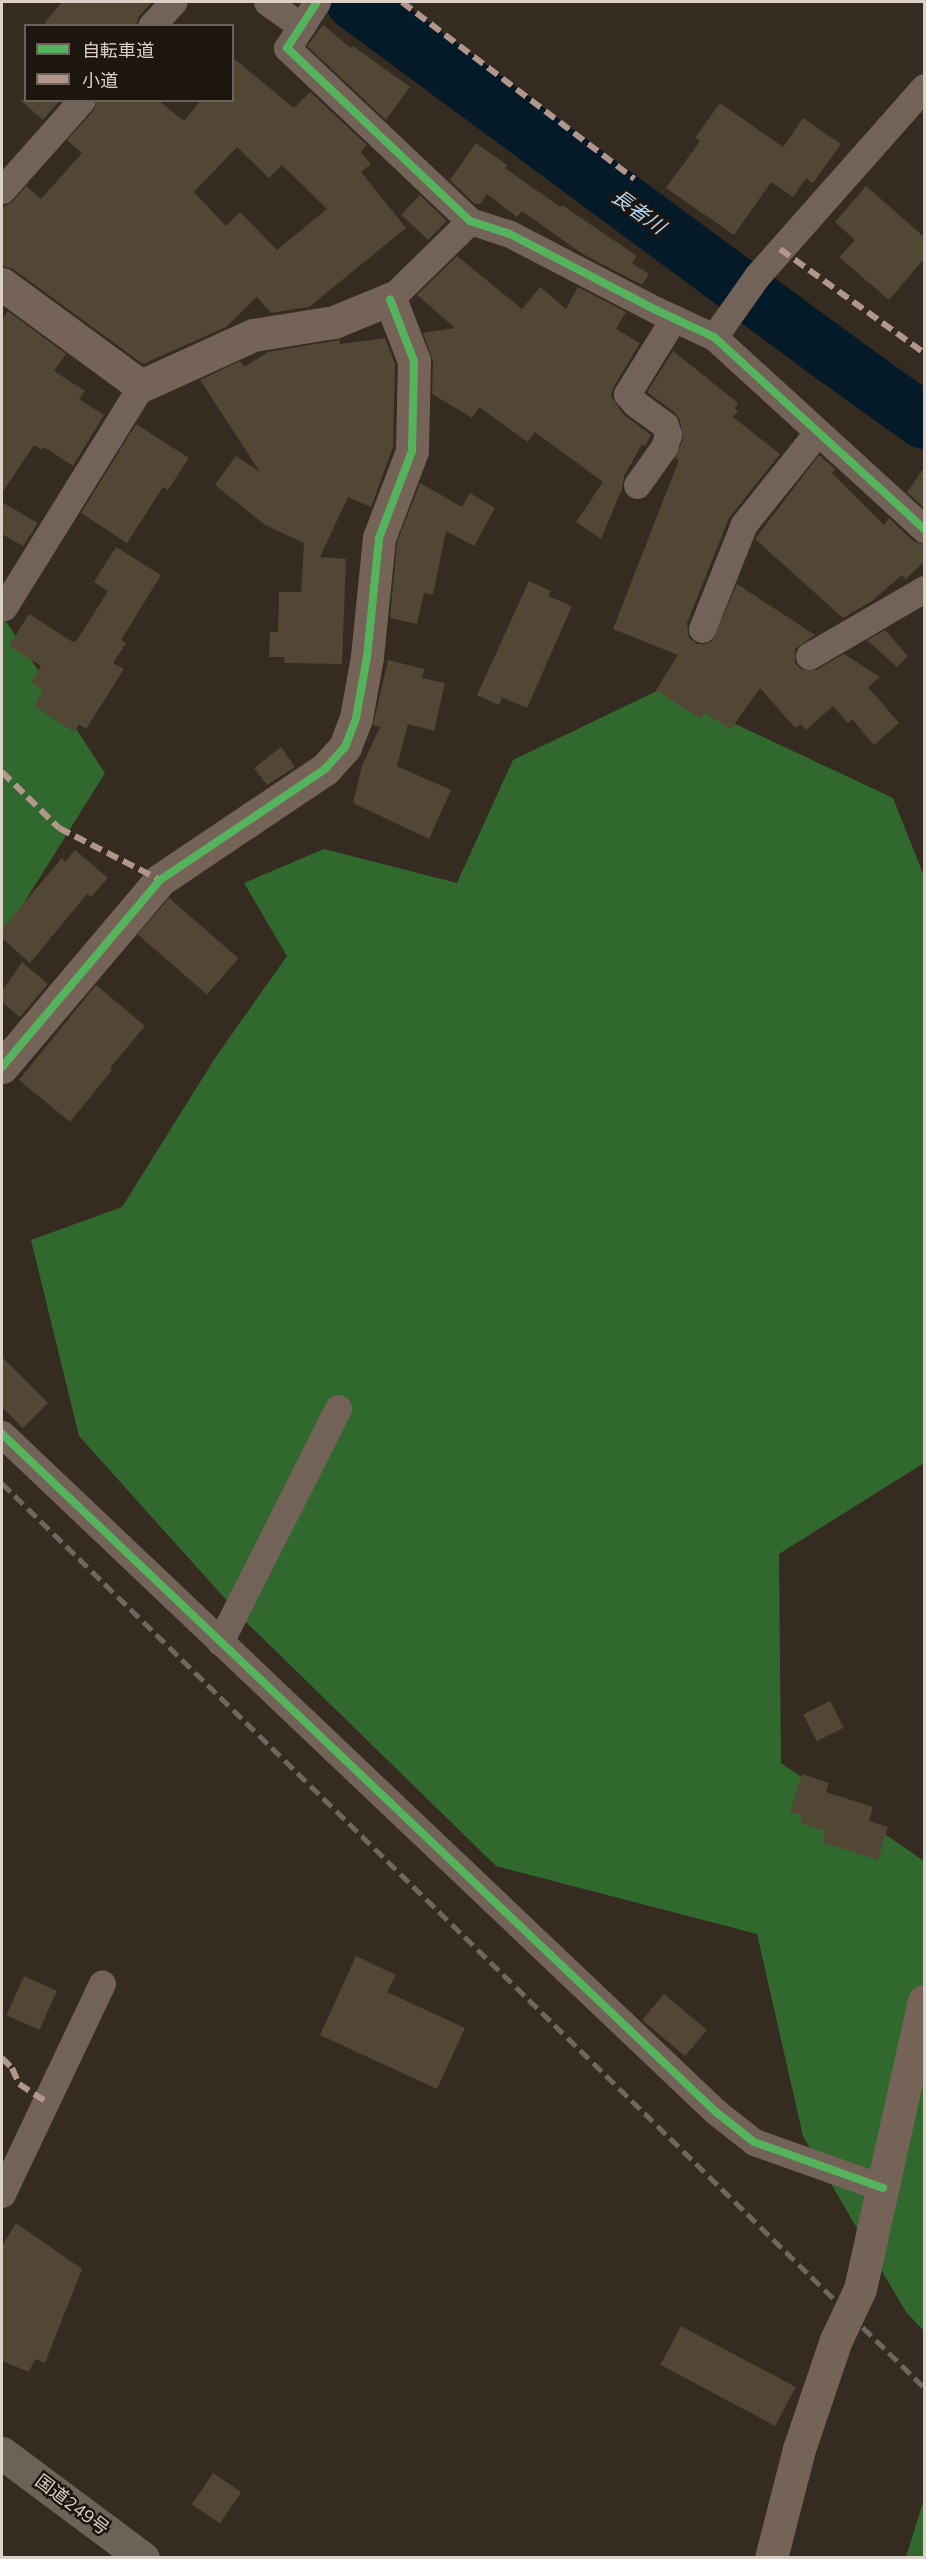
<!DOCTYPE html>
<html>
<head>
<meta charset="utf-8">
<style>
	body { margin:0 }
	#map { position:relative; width:926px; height:2559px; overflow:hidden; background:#352b21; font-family:Mulish,"Noto Sans JP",sans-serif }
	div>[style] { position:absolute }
	.forest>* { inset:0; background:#31682e }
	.river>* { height:56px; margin:-28px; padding:0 28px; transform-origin:28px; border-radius:28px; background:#051a28 }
	.building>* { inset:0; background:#524634; transform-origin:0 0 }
	.street>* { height:27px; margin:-13.5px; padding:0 13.5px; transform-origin:13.5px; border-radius:13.5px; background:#726258 }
	.secondary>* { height:33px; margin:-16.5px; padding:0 16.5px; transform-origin:16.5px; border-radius:16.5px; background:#766358 }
	.highway>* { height:33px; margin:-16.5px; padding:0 16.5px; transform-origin:16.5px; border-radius:16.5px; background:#6c6258 }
	.rail>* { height:4.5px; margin-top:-2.25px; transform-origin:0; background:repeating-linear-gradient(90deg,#71665d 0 12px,transparent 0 18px) }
	.quiet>* { height:6px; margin-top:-3px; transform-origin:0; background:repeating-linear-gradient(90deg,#b2968c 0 12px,transparent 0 18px) }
	.cycleway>* { height:8px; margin:-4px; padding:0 4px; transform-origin:4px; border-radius:4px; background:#56b35d }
	span { translate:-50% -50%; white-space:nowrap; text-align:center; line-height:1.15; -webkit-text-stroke:5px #1e160e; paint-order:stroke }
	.street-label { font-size:18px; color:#ddd1c7 }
	.water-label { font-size:20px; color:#add7f4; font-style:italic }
	.frame { position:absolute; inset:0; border:3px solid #ddd1c7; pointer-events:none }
	.legend { position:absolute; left:24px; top:24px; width:210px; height:78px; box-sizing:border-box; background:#1e160e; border:2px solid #6a6158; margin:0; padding:8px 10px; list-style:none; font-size:18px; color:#ddd1c7 }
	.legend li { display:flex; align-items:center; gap:12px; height:30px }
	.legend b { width:30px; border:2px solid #6a6158 }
</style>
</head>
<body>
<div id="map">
	<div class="forest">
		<div style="clip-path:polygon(2px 615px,105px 773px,2px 938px)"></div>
		<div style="clip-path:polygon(661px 689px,893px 798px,924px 876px,924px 1463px,779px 1554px,781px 1763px,924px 1861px,924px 2331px,906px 2312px,803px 2136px,757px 1934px,496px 1866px,246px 1622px,79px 1436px,31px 1240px,122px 1207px,215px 1058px,287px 956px,244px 883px,324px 849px,457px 883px,513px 760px)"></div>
		<div style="clip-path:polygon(924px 2499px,924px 2557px,906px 2557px)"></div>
	</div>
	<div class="river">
		<div style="left:354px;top:2px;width:599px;rotate:36.45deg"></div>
		<div style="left:836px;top:358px;width:108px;rotate:35.6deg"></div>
	</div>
	<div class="building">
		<div style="clip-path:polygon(62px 2px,152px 2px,139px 16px,136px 26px,42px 26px)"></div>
		<div style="clip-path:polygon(323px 25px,351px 48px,353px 46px,410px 87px,386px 120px,307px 46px)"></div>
		<div style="clip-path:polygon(evenodd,232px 57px,294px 108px,310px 92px,367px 145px,361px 152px,371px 164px,361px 172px,406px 228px,309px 307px,271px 313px,257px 297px,226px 327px,143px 364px,13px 269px,2px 266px,2px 208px,13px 201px,26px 186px,41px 199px,82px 153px,67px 140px,94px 110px,97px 100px,158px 100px,184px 121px,201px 100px,232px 100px,232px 57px,237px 147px,269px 178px,282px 165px,327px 209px,277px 250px,240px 212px,226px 226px,194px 192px,237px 147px)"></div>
		<div style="clip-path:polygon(20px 100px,60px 100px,43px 120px)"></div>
		<div style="clip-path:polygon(720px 103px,783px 147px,803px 118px,841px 144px,813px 183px,806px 178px,793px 197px,771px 182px,734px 235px,666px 188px,700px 141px,695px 138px)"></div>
		<div style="clip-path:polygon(476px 143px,507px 165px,505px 168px,560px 207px,562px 205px,637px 256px,632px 263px,649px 274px,642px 285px,581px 253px,522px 211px,517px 217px,487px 194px,480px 204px,475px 204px,450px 180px)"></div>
		<div style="clip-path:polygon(866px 186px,924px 237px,924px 259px,889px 300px,839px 257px,855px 240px,835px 222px)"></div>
		<div style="left:420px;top:195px;width:37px;height:27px;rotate:44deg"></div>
		<div style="clip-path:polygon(457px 256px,522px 309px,540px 287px,566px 309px,578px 287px,626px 312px,616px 329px,640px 343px,614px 386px,611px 396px,623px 414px,651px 435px,645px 446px,642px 444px,624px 476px,622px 489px,601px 539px,576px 522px,603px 482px,535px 432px,528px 442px,479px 407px,472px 418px,432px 394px,433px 361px,423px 333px,455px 328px,417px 295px)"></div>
		<div style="clip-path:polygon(8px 311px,66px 354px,54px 371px,85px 391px,79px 399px,104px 415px,73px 466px,44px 447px,42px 450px,34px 445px,2px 493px,2px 320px)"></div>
		<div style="clip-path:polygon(385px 338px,395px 364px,393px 447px,371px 507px,348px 497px,320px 557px,346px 559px,342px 664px,285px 663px,284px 657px,269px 657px,270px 632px,278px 632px,279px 592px,301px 592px,304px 543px,265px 525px,215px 485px,236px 456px,260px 472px,200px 380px,240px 361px,244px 367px,268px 352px,340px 340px,340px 344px)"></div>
		<div style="clip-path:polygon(673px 351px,738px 403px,735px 408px,738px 411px,733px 417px,780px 454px,729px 518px,687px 623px,689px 638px,697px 644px,705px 644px,712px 641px,737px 584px,815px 635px,795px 649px,795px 663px,801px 669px,816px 670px,844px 654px,880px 677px,868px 687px,899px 723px,874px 745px,852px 719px,848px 723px,833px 706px,806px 730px,801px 724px,795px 728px,760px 688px,731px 729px,704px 713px,701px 719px,656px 690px,678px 655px,613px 629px,679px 460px,675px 458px,683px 439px,680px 420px,674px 412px,647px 392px)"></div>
		<div style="clip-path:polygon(136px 424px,189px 458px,168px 490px,163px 487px,127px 543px,81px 513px)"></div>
		<div style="clip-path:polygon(819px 455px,835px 469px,832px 473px,884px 525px,889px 518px,913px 541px,924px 544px,924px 562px,906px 579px,902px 575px,872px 601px,843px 618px,755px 539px)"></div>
		<div style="clip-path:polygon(924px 468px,924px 508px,907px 492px)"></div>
		<div style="clip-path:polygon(420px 483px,462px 507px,470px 493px,495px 508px,474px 546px,446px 531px,433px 595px,424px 593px,417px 624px,390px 618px,397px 542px)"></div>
		<div style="clip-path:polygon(2px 502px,38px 523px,23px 546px,2px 534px)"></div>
		<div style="clip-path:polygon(116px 547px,161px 575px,121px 640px,126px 643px,113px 663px,124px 669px,86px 729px,79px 724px,74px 732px,34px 706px,43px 690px,31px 682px,41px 666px,9px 646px,29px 614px,73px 642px,77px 640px,108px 591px,94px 582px)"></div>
		<div style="clip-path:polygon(529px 581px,551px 591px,548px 596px,572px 606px,527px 708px,502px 697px,499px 705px,477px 695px)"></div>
		<div style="clip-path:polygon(885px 630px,908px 656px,897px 667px,867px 640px)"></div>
		<div style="clip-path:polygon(388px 660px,424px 669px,422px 678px,445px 683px,434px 731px,408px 724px,397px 766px,451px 790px,429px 839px,353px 803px,362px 766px,380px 727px,373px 725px)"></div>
		<div style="clip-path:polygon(281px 747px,295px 767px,267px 785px,254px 768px)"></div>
		<div style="clip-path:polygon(75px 850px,108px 878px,91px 897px,87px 894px,30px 963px,2px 938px,2px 929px,62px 858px,65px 862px)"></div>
		<div style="left:169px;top:898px;width:92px;height:48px;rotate:41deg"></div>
		<div style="clip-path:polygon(22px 962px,48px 984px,20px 1017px,2px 1002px,2px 991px)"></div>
		<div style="clip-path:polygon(96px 985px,145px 1026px,110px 1068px,112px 1070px,70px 1122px,19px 1080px)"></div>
		<div style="clip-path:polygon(2px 1357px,48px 1403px,23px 1428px,2px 1407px)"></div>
		<div style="left:830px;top:1701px;width:30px;height:30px;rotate:63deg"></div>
		<div style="clip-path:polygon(802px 1774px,829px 1783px,826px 1792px,873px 1807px,869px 1821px,888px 1827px,878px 1860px,822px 1842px,825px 1831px,800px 1823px,802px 1815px,790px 1812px)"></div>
		<div style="clip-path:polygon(356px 1956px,396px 1975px,387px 1992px,465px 2028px,437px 2089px,320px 2035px)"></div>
		<div style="left:24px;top:1976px;width:36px;height:43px;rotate:24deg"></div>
		<div style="left:664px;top:1994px;width:56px;height:34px;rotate:40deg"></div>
		<div style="clip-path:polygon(16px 2223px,82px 2269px,45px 2363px,35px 2359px,29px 2372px,2px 2361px,2px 2246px)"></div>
		<div style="left:681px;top:2326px;width:130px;height:44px;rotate:28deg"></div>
		<div style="left:213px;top:2473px;width:34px;height:38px;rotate:34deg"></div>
	</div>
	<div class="street">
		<div style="left:267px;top:2px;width:42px;rotate:35.2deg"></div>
		<div style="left:317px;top:2px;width:55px;rotate:123.1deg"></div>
		<div style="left:287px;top:48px;width:252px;rotate:43.4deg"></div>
		<div style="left:470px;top:221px;width:40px;rotate:18deg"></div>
		<div style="left:508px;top:233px;width:167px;rotate:27.5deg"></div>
		<div style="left:656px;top:310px;width:64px;rotate:25deg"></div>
		<div style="left:714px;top:337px;width:285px;rotate:42.4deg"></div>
		<div style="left:151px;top:26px;width:33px;rotate:-47deg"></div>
		<div style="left:2px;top:190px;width:120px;rotate:-48.4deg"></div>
		<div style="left:390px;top:299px;width:112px;rotate:-44.3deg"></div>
		<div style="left:714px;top:337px;width:75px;rotate:-54.8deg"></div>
		<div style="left:757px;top:276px;width:252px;rotate:-48.5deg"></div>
		<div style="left:637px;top:485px;width:47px;rotate:-54.6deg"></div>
		<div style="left:664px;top:447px;width:13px;rotate:-72deg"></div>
		<div style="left:668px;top:435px;width:10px;rotate:-107deg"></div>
		<div style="left:665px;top:425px;width:37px;rotate:-144deg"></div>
		<div style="left:635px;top:403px;width:12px;rotate:-132deg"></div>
		<div style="left:627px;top:394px;width:89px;rotate:-58.3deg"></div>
		<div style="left:4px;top:607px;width:260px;rotate:-58.2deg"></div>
		<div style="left:702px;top:629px;width:113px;rotate:-68.2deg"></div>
		<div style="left:744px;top:524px;width:117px;rotate:-51.3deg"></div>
		<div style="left:809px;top:656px;width:133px;rotate:-30.2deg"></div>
		<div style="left:2px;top:1434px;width:985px;rotate:43.52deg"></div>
		<div style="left:716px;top:2112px;width:48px;rotate:38.3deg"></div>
		<div style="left:754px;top:2142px;width:137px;rotate:19.6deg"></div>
		<div style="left:220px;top:1642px;width:262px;rotate:-63.2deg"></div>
		<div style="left:2px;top:2194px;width:233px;rotate:-64.6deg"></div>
	</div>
	<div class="secondary">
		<div style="left:2px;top:284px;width:172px;rotate:36.3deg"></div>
		<div style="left:141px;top:386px;width:123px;rotate:-24.5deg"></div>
		<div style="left:253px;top:335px;width:82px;rotate:-9.1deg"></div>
		<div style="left:334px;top:322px;width:61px;rotate:-22.3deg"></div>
		<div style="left:390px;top:299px;width:66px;rotate:68.8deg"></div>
		<div style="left:414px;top:361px;width:90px;rotate:91.3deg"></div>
		<div style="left:412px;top:451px;width:93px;rotate:110.8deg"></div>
		<div style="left:379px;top:538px;width:120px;rotate:95.8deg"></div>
		<div style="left:367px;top:657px;width:62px;rotate:100.2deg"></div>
		<div style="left:356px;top:718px;width:31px;rotate:111deg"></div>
		<div style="left:345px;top:747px;width:30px;rotate:132deg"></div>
		<div style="left:325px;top:769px;width:199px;rotate:146.1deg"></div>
		<div style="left:160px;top:880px;width:245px;rotate:130.2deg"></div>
		<div style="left:771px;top:2558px;width:113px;rotate:-75.6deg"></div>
		<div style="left:799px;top:2449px;width:115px;rotate:-71.3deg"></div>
		<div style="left:836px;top:2340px;width:56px;rotate:-64.8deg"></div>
		<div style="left:860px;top:2289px;width:295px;rotate:-77.5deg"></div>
	</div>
	<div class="highway">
		<div style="left:2px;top:2453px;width:176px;rotate:36.7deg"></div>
	</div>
	<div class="rail">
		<div style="left:2px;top:1483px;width:1291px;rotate:44.44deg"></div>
	</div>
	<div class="quiet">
		<div style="left:402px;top:2px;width:292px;rotate:37.3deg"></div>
		<div style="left:780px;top:249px;width:178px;rotate:35.8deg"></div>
		<div style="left:2px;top:772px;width:80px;rotate:44.5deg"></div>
		<div style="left:59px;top:828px;width:114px;rotate:27.2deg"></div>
		<div style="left:2px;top:2058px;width:14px;rotate:45deg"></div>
		<div style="left:12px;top:2068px;width:17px;rotate:66deg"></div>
		<div style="left:19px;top:2084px;width:31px;rotate:33deg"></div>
	</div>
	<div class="cycleway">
		<div style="left:317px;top:2px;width:55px;rotate:123.1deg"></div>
		<div style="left:287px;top:48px;width:252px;rotate:43.4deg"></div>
		<div style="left:470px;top:221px;width:40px;rotate:18deg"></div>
		<div style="left:508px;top:233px;width:167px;rotate:27.5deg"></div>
		<div style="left:656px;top:310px;width:64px;rotate:25deg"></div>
		<div style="left:714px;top:337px;width:285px;rotate:42.4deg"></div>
		<div style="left:2px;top:1067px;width:245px;rotate:-49.8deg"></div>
		<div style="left:160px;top:880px;width:199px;rotate:-33.9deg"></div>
		<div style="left:325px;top:769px;width:30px;rotate:-48deg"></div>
		<div style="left:345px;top:747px;width:31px;rotate:-69deg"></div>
		<div style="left:356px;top:718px;width:62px;rotate:-79.8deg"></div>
		<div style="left:367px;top:657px;width:120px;rotate:-84.2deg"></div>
		<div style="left:379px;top:538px;width:93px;rotate:-69.2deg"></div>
		<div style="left:412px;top:451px;width:90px;rotate:-88.7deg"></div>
		<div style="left:414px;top:361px;width:66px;rotate:-111.2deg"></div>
		<div style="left:2px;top:1434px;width:985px;rotate:43.52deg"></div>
		<div style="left:716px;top:2112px;width:48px;rotate:38.3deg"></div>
		<div style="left:754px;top:2142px;width:137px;rotate:19.6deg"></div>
	</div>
	<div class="street-label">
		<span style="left:72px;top:2505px;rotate:37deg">国道249号</span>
	</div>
	<div class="water-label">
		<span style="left:639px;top:211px;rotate:36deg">長者川</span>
	</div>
	<div class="frame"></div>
	<ul class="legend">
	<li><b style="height:8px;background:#56b35d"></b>自転車道</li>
	<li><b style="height:8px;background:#b2968c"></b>小道</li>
	</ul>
</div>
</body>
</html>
